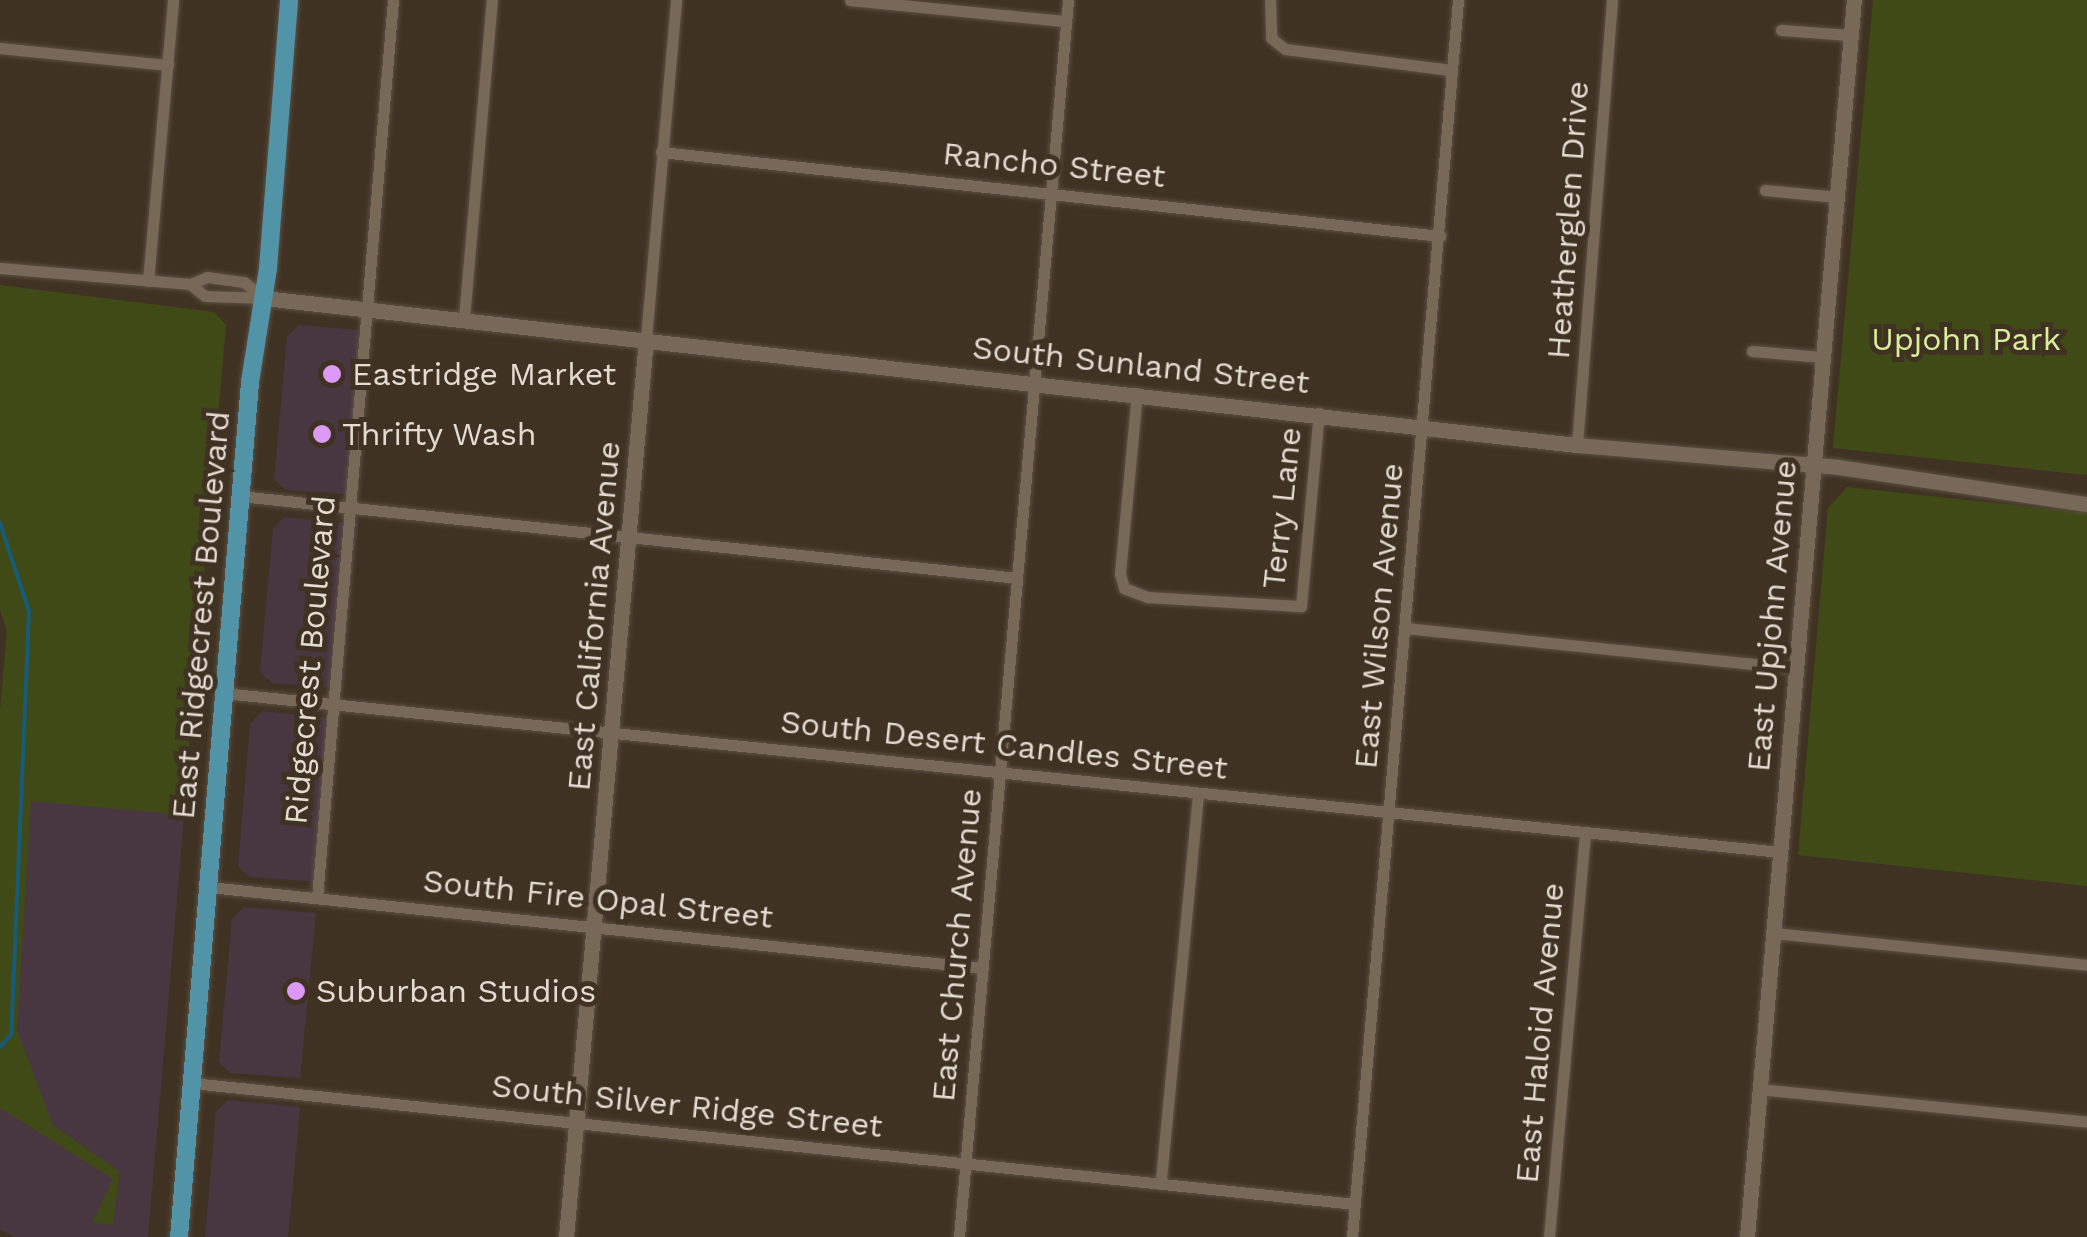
<!DOCTYPE html>
<html>
<head>
<meta charset="utf-8">
<style>
	body { margin:0 }
	#map { position:relative; width:2087px; height:1237px; overflow:hidden; background:#403223; font-family:"Work Sans",sans-serif }
	div>[style] { position:absolute }
	.commercial>* { inset:0; background:#483641 }
	.green>* { inset:0; background:#404a17 }
	.stream>* { height:4px; margin:-2px; padding:0 2px; transform-origin:2px; border-radius:2px; background:#165c78 }
	.roads { filter:drop-shadow(0 0 2px #5b4f43) drop-shadow(0 0 2px #5b4f43) }
	.street>* { height:11px; margin:-5.5px; padding:0 5.5px; transform-origin:5.5px; border-radius:5.5px; background:#786858 }
	.secondary>* { height:15px; margin:-7.5px; padding:0 7.5px; transform-origin:7.5px; border-radius:7.5px; background:#786858 }
	.primary>* { height:18px; margin:-9px; padding:0 9px; transform-origin:9px; border-radius:9px; background:#5194a7 }
	.dots>* { width:28px; height:28px; translate:-50% -50%; box-sizing:border-box; border:5px solid #403223; border-radius:50% }
	span { translate:-50% -50%; white-space:nowrap; text-align:center; line-height:1.15; -webkit-text-stroke:10px #403223; paint-order:stroke }
	.street-label { font-size:32px; color:#e4dbd2 }
	.park-label { font-size:32px; color:#daef9b }
	.poi-label { font-size:32px; color:#e4dbd2 }
	.left { translate:0 -50%; text-align:left }
</style>
</head>
<body>
<div id="map">
	<div class="commercial">
		<div style="clip-path:polygon(299px 325px,371px 331px,356px 495px,286px 490px,274px 480px,287px 337px)"></div>
		<div style="clip-path:polygon(284px 517px,357px 524px,341px 688px,272px 683px,260px 672px,273px 529px)"></div>
		<div style="clip-path:polygon(262px 711px,334px 718px,319px 882px,249px 877px,238px 866px,250px 724px)"></div>
		<div style="clip-path:polygon(32px 792px,185px 805px,148px 1237px,14px 1237px,0 1229px,0 1038px)"></div>
		<div style="clip-path:polygon(244px 907px,316px 913px,300px 1078px,230px 1073px,219px 1062px,232px 919px)"></div>
		<div style="clip-path:polygon(228px 1100px,300px 1107px,288px 1237px,205px 1237px,216px 1112px)"></div>
	</div>
	<div class="green">
		<div style="clip-path:polygon(1873px 0,2087px 0,2087px 475px,1833px 448px)"></div>
		<div style="clip-path:polygon(0 285px,214px 312px,226px 325px,183px 815px,31px 801px,17px 1030px,53px 1125px,120px 1172px,113px 1225px,92px 1223px,113px 1179px,0 1108px,0 711px,7px 631px,0 610px)"></div>
		<div style="clip-path:polygon(1847px 487px,2087px 513px,2087px 886px,1798px 855px,1828px 508px)"></div>
	</div>
	<div class="stream">
		<div style="left:0;top:523px;width:93px;rotate:71.8deg"></div>
		<div style="left:29px;top:611px;width:424px;rotate:92.4deg"></div>
		<div style="left:11px;top:1035px;width:16px;rotate:133deg"></div>
	</div>
	<div class="roads">
		<div class="street">
			<div style="left:850px;top:0;width:217px;rotate:5.6deg"></div>
			<div style="left:1270px;top:0;width:38px;rotate:88deg"></div>
			<div style="left:1271px;top:38px;width:18px;rotate:38deg"></div>
			<div style="left:1285px;top:49px;width:167px;rotate:7.2deg"></div>
			<div style="left:1451px;top:70px;width:17px;rotate:-173deg"></div>
			<div style="left:1781px;top:30px;width:70px;rotate:4.1deg"></div>
			<div style="left:0;top:48px;width:169px;rotate:5.8deg"></div>
			<div style="left:661px;top:152px;width:784px;rotate:6.15deg"></div>
			<div style="left:1765px;top:190px;width:72px;rotate:5.6deg"></div>
			<div style="left:0;top:268px;width:191px;rotate:4.8deg"></div>
			<div style="left:190px;top:284px;width:18px;rotate:-22deg"></div>
			<div style="left:207px;top:277px;width:37px;rotate:8deg"></div>
			<div style="left:244px;top:282px;width:26px;rotate:39deg"></div>
			<div style="left:148px;top:281px;width:282px;rotate:-84.9deg"></div>
			<div style="left:190px;top:284px;width:19px;rotate:39deg"></div>
			<div style="left:205px;top:296px;width:59px;rotate:1.9deg"></div>
			<div style="left:464px;top:318px;width:319px;rotate:-85deg"></div>
			<div style="left:646px;top:338px;width:339px;rotate:-84.9deg"></div>
			<div style="left:1752px;top:351px;width:70px;rotate:4.9deg"></div>
			<div style="left:1137px;top:393px;width:182px;rotate:95.4deg"></div>
			<div style="left:1120px;top:574px;width:15px;rotate:74deg"></div>
			<div style="left:1124px;top:588px;width:26px;rotate:21deg"></div>
			<div style="left:1148px;top:597px;width:153px;rotate:3.4deg"></div>
			<div style="left:1301px;top:606px;width:194px;rotate:-84.7deg"></div>
			<div style="left:1577px;top:445px;width:446px;rotate:-85.5deg"></div>
			<div style="left:240px;top:496px;width:781px;rotate:6.02deg"></div>
			<div style="left:1406px;top:628px;width:390px;rotate:5.9deg"></div>
			<div style="left:223px;top:693px;width:1565px;rotate:5.83deg"></div>
			<div style="left:209px;top:887px;width:777px;rotate:5.98deg"></div>
			<div style="left:317px;top:898px;width:901px;rotate:-85.16deg"></div>
			<div style="left:1774px;top:933px;width:315px;rotate:5.8deg"></div>
			<div style="left:192px;top:1083px;width:1169px;rotate:5.94deg"></div>
			<div style="left:1759px;top:1089px;width:330px;rotate:5.7deg"></div>
			<div style="left:1161px;top:1179px;width:386px;rotate:-84.5deg"></div>
			<div style="left:959px;top:1237px;width:1242px;rotate:-84.96deg"></div>
			<div style="left:1352px;top:1237px;width:1242px;rotate:-85.1deg"></div>
			<div style="left:1549px;top:1237px;width:406px;rotate:-84.9deg"></div>
		</div>
		<div class="secondary">
			<div style="left:264px;top:298px;width:1321px;rotate:6.39deg"></div>
			<div style="left:1577px;top:445px;width:262px;rotate:4.8deg"></div>
			<div style="left:1838px;top:467px;width:252px;rotate:8.5deg"></div>
			<div style="left:566px;top:1237px;width:903px;rotate:-84.91deg"></div>
			<div style="left:1747px;top:1237px;width:1242px;rotate:-85.06deg"></div>
		</div>
		<div class="primary">
			<div style="left:179px;top:1237px;width:858px;rotate:-85.25deg"></div>
			<div style="left:250px;top:382px;width:115px;rotate:-81deg"></div>
			<div style="left:268px;top:268px;width:269px;rotate:-85.5deg"></div>
		</div>
	</div>
	<div class="dots">
		<div style="left:332px;top:374px;background:#dc99f5"></div>
		<div style="left:322px;top:434px;background:#dc99f5"></div>
		<div style="left:296px;top:991px;background:#dc99f5"></div>
	</div>
	<div class="street-label">
		<span style="left:1054px;top:165px;rotate:6deg">Rancho Street</span>
		<span style="left:1568px;top:220px;rotate:-86deg">Heatherglen Drive</span>
		<span style="left:1141px;top:365px;rotate:6deg">South Sunland Street</span>
		<span style="left:1282px;top:508px;rotate:-84deg">Terry Lane</span>
		<span style="left:201px;top:615px;rotate:-85deg">East Ridgecrest Boulevard</span>
		<span style="left:594px;top:616px;rotate:-85deg">East California Avenue</span>
		<span style="left:1379px;top:616px;rotate:-85deg">East Wilson Avenue</span>
		<span style="left:1772px;top:616px;rotate:-85deg">East Upjohn Avenue</span>
		<span style="left:310px;top:660px;rotate:-85deg">Ridgecrest Boulevard</span>
		<span style="left:1004px;top:745px;rotate:6deg">South Desert Candles Street</span>
		<span style="left:598px;top:899px;rotate:6deg">South Fire Opal Street</span>
		<span style="left:957px;top:945px;rotate:-85deg">East Church Avenue</span>
		<span style="left:1540px;top:1033px;rotate:-85deg">East Haloid Avenue</span>
		<span style="left:687px;top:1106px;rotate:6deg">South Silver Ridge Street</span>
	</div>
	<div class="park-label">
		<span style="left:1966px;top:339px">Upjohn Park</span>
	</div>
	<div class="poi-label">
		<span class="left" style="left:352px;top:374px">Eastridge Market</span>
		<span class="left" style="left:342px;top:434px">Thrifty Wash</span>
		<span class="left" style="left:316px;top:991px">Suburban Studios</span>
	</div>
</div>
</body>
</html>
